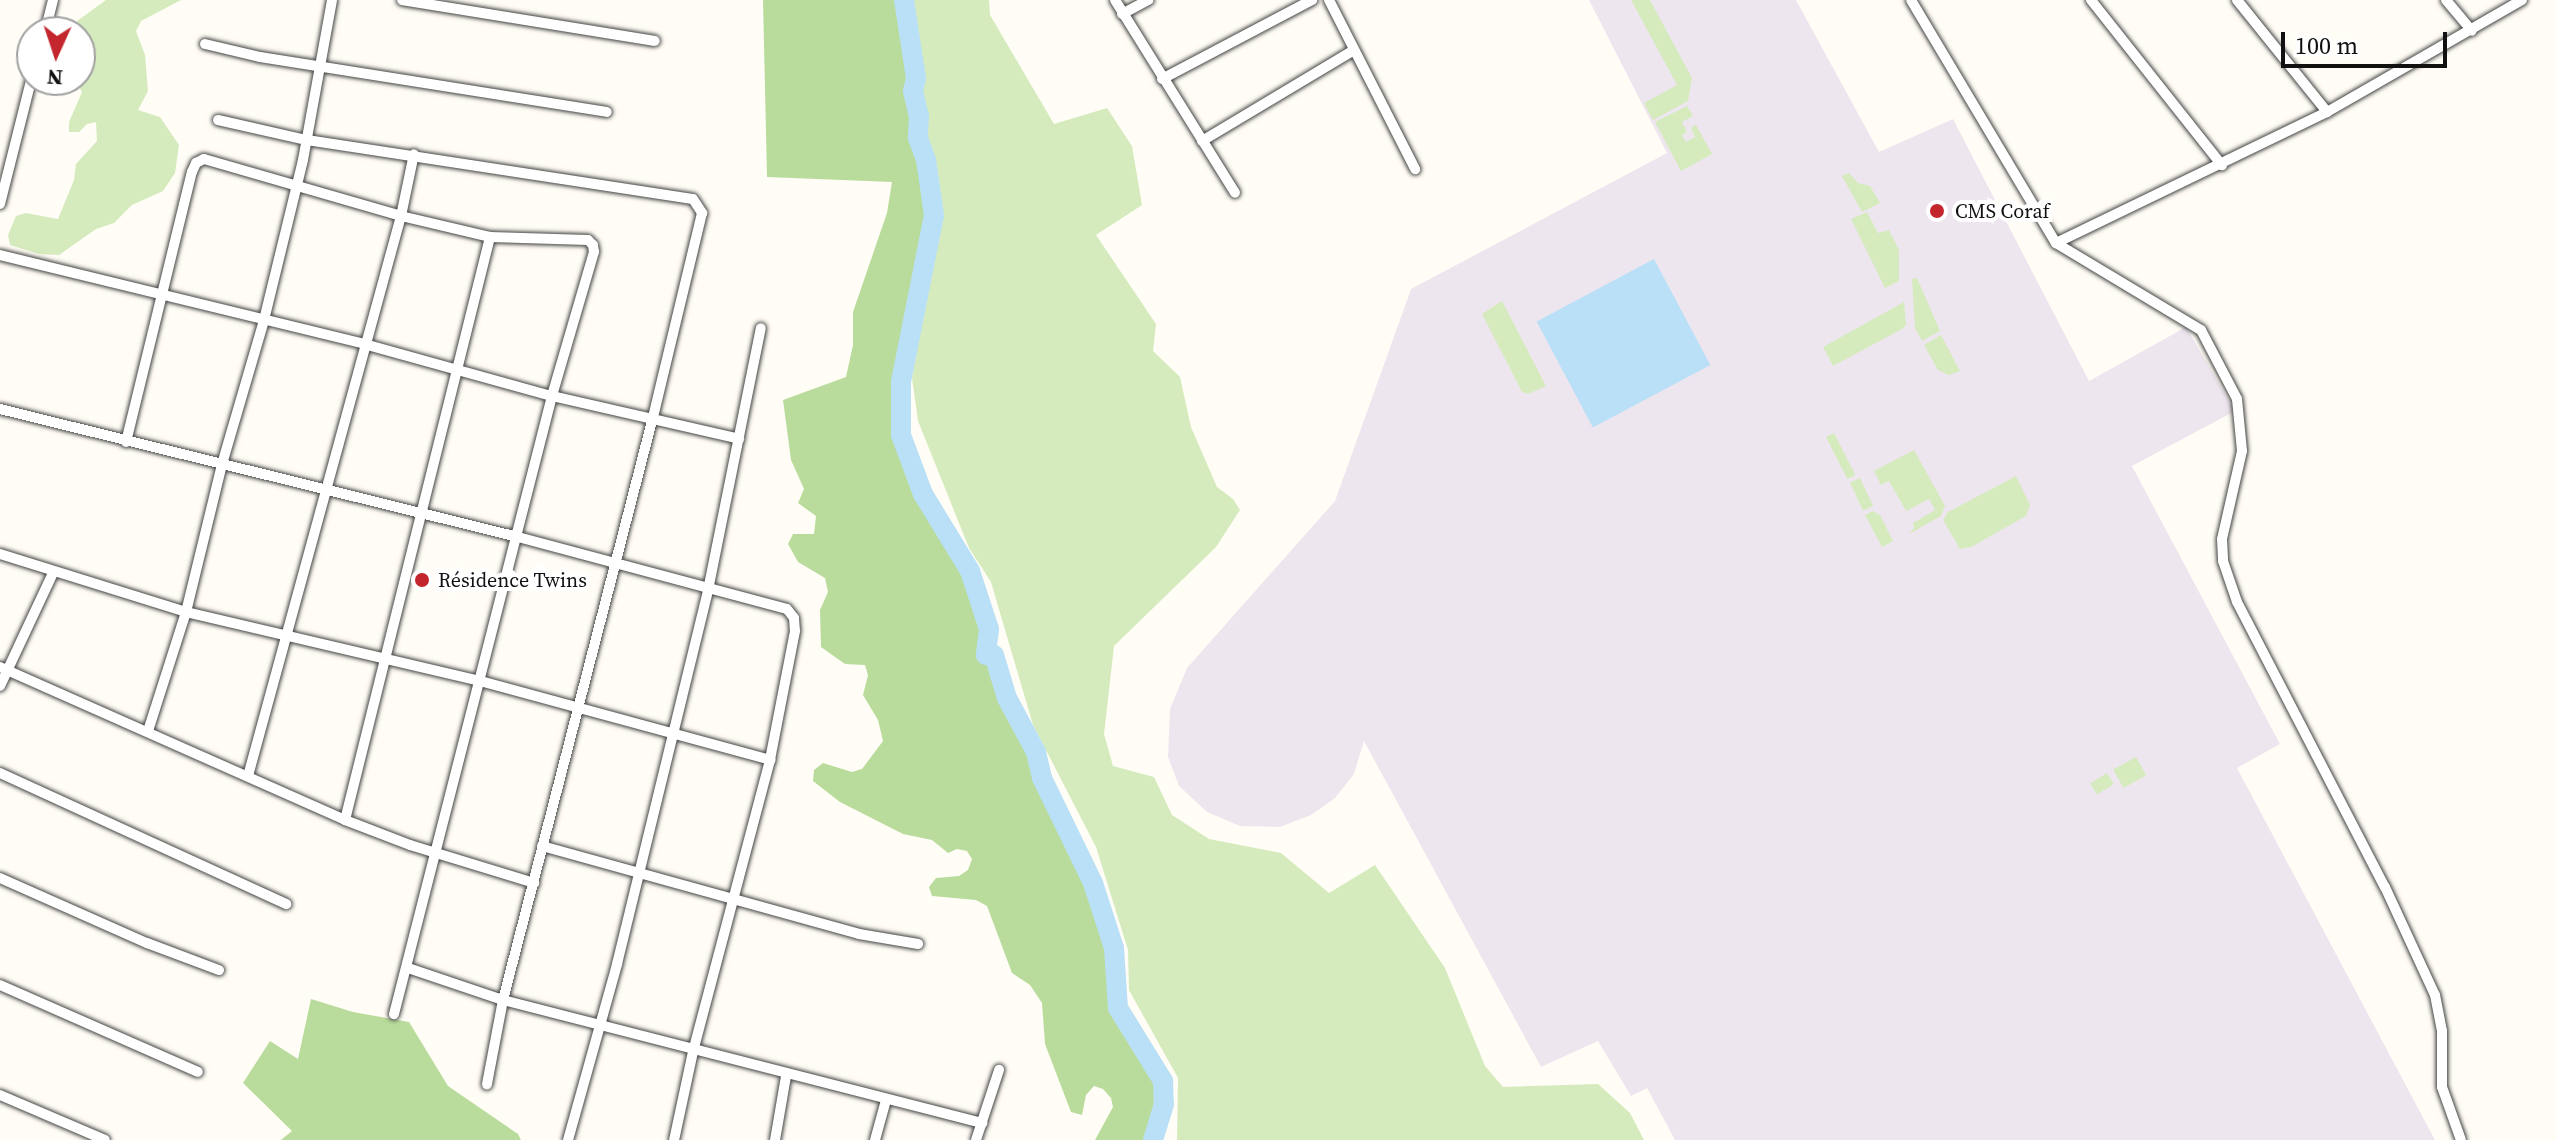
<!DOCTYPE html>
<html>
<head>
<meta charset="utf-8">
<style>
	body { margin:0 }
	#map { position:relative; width:2557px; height:1140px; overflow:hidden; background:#fffdf5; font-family:"Source Serif 4",serif }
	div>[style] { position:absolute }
	.industrial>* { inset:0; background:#eee6ef }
	.green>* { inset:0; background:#d5ebbd; transform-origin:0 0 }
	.forest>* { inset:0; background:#b9dc9c }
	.water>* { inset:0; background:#b9e0f7; transform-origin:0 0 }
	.river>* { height:20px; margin:-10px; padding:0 10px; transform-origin:10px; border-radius:10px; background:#b9e0f7 }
	.roads { filter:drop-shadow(0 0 2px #444) drop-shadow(0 0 2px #444) }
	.street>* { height:10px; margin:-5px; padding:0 5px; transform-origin:5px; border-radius:5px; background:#fff }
	.dots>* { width:22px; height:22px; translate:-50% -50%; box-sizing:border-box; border:4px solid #fff; border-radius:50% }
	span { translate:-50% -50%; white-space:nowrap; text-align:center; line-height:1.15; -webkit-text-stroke:8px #fff; paint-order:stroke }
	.poi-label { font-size:20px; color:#111 }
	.left { translate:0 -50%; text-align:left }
	.north { position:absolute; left:16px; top:16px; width:80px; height:80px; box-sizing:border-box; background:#fff; border:2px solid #a0a0a0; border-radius:50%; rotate:183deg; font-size:22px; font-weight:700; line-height:32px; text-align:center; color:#111 }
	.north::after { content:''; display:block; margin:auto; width:28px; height:36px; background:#c4262e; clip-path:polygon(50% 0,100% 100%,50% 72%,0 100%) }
	.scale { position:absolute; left:2281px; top:32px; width:166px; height:36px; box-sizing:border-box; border:4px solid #111; border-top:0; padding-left:10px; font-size:24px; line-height:28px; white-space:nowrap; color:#111; -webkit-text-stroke:6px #fff; paint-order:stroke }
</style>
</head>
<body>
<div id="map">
	<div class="industrial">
		<div style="clip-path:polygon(1589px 0,1796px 0,1879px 152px,1953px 119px,2089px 381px,2186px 327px,2235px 411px,2132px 466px,2280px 744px,2237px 768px,2435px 1140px,1675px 1140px,1647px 1088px,1631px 1096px,1598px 1041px,1541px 1067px,1364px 741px,1354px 774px,1335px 798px,1311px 815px,1280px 827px,1240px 826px,1207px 812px,1179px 786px,1168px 757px,1170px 709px,1187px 668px,1335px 501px,1411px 289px,1667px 153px)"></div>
	</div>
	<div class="green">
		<div style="clip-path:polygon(106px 0,181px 0,141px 21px,136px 31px,145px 55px,148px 91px,138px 110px,160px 117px,179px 145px,175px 173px,163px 191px,132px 205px,114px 223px,96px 229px,59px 255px,39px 254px,10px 245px,8px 235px,16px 216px,26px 213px,58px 219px,74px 180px,76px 164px,97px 141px,96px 122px,87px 124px,79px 132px,69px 132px,69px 122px,82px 92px,76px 80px,80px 80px,80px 66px,87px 48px,73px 24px)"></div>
		<div style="clip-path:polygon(908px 0,989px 0,990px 15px,1054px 124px,1107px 108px,1132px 146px,1142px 205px,1096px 235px,1156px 324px,1153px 351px,1180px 377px,1191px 427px,1217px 487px,1233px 499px,1240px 510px,1216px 547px,1114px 646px,1104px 734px,1113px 766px,1154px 777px,1172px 815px,1209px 839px,1281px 853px,1329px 893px,1375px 865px,1445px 968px,1485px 1066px,1503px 1087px,1598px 1084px,1630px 1113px,1644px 1140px,1177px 1140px,1178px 1078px,1129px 990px,1128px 950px,1096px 847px,1033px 725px,991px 582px,969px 548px,918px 421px,912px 378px,938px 224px)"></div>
		<div style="clip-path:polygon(1631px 0,1650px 0,1692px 78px,1688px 101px,1653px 120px,1644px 103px,1677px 85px)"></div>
		<div style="clip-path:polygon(1687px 106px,1693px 116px,1682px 122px,1687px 132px,1682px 135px,1686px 142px,1695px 137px,1691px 128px,1696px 125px,1712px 154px,1681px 171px,1655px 122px)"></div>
		<div style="clip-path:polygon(1849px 173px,1858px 183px,1870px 186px,1880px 203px,1862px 212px,1842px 176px)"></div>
		<div style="clip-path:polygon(1867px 212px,1878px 233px,1889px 230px,1899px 250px,1899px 281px,1885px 288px,1851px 219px)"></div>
		<div style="clip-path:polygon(1917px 278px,1940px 331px,1922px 341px,1915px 328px,1912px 279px)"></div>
		<div style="clip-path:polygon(1502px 301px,1546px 386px,1528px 394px,1522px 392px,1482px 314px)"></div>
		<div style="clip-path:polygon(1904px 302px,1906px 325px,1902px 329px,1833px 366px,1823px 347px)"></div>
		<div style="clip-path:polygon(1941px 335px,1960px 371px,1949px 375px,1938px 370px,1924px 345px)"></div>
		<div style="left:1834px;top:433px;width:47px;height:9px;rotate:63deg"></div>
		<div style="clip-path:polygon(1914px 450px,1945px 506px,1941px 516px,1909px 534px,1914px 528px,1913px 523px,1935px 510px,1929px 499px,1906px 511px,1889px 481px,1881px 485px,1874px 471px)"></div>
		<div style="clip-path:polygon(2016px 476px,2030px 505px,2026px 516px,1971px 547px,1960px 549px,1943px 520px,1948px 512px)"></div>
		<div style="left:1860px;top:478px;width:31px;height:11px;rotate:65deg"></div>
		<div style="clip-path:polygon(1873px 511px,1880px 515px,1893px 541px,1882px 547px,1865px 515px)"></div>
		<div style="left:2136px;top:757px;width:21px;height:26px;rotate:61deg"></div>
		<div style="left:2107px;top:773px;width:13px;height:20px;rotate:58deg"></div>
	</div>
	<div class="forest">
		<div style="clip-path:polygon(763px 0,899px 0,910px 62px,914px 139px,924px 176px,927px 226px,898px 349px,893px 409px,900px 451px,920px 504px,964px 572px,979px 623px,980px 655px,993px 668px,1002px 699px,1031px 757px,1037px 781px,1059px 832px,1080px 867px,1106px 946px,1112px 1005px,1150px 1070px,1155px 1090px,1150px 1140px,1095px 1140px,1113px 1107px,1111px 1098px,1103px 1089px,1094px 1086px,1086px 1095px,1082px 1115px,1071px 1112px,1045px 1044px,1042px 1003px,1030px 985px,1012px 973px,987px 906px,976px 900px,932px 896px,929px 887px,936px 878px,959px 876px,968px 870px,972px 859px,967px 851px,957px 849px,948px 853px,932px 840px,903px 834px,840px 802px,813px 781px,814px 770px,823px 763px,852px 772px,862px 769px,883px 741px,878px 720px,863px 695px,868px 675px,865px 665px,845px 664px,821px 647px,820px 610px,828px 592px,825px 578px,798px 562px,788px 544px,793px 534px,814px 534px,816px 516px,798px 503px,804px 489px,791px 460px,783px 400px,846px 377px,853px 345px,853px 312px,887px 213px,892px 182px,767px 177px)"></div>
		<div style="clip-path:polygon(311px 999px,353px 1012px,409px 1022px,448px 1086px,518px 1134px,521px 1140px,281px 1140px,292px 1131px,243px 1083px,270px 1041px,298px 1059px)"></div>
	</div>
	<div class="water">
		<div style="left:1654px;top:259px;width:120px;height:133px;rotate:62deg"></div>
	</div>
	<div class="river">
		<div style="left:904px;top:0;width:79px;rotate:81.3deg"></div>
		<div style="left:916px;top:78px;width:13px;rotate:103deg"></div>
		<div style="left:913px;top:91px;width:26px;rotate:77deg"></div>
		<div style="left:919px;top:116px;width:22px;rotate:93deg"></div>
		<div style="left:918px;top:138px;width:23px;rotate:70deg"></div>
		<div style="left:926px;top:160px;width:56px;rotate:81.7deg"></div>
		<div style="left:934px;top:215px;width:170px;rotate:101.2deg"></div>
		<div style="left:901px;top:382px;width:53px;rotate:90deg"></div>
		<div style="left:901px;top:435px;width:63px;rotate:69.6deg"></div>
		<div style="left:923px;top:494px;width:90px;rotate:58.6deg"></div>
		<div style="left:970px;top:571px;width:61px;rotate:71.9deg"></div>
		<div style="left:989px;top:629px;width:26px;rotate:97deg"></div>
		<div style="left:986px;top:655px;width:8px"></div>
		<div style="left:994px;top:655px;width:45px;rotate:73.2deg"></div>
		<div style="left:1007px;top:698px;width:61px;rotate:61.8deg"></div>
		<div style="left:1036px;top:752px;width:27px;rotate:77deg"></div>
		<div style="left:1042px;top:778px;width:117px;rotate:64.1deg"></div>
		<div style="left:1093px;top:883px;width:68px;rotate:72.1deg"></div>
		<div style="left:1114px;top:948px;width:60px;rotate:86.2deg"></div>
		<div style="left:1118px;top:1008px;width:86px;rotate:58.3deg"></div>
		<div style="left:1163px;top:1081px;width:23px;rotate:88deg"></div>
		<div style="left:1164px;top:1104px;width:38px;rotate:107deg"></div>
	</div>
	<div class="roads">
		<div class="street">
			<div style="left:402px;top:0;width:256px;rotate:9.2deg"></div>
			<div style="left:1115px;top:0;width:227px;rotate:58.1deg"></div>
			<div style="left:1329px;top:0;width:190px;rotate:63deg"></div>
			<div style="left:1911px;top:0;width:283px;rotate:59.2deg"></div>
			<div style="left:2056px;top:243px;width:169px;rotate:31deg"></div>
			<div style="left:2201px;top:330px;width:78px;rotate:62.4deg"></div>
			<div style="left:2237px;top:399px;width:52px;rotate:84.5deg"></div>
			<div style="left:2242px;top:451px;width:90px;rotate:102.8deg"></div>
			<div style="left:2222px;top:539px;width:22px;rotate:87deg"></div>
			<div style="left:2223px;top:561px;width:43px;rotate:71.1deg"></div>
			<div style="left:2237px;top:602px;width:321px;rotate:62.6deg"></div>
			<div style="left:2385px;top:887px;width:119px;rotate:65.2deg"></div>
			<div style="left:2435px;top:995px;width:37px;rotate:79deg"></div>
			<div style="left:2442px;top:1031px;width:56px;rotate:90deg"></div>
			<div style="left:2442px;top:1087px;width:56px;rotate:70.3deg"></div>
			<div style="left:2091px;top:0;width:211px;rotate:51.6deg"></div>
			<div style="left:2237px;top:0;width:144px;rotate:51.2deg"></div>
			<div style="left:2446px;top:0;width:40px;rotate:50deg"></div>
			<div style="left:1122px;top:14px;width:30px;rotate:-28deg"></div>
			<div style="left:45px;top:32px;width:33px;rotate:-76deg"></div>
			<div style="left:205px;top:44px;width:57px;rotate:13.3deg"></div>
			<div style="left:260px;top:57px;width:351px;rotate:9deg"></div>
			<div style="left:1162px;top:79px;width:170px;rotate:-27.8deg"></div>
			<div style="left:218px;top:120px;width:91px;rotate:12.7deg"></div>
			<div style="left:307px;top:140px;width:390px;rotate:8.7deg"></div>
			<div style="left:693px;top:199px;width:17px;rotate:57deg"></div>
			<div style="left:702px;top:213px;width:210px;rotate:103.5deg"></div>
			<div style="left:653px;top:417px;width:602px;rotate:104.43deg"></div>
			<div style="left:503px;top:1000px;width:86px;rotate:100.8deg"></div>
			<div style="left:1202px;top:141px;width:177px;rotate:-30.9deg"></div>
			<div style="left:0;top:204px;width:131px;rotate:-75.9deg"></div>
			<div style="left:2056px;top:243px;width:301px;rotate:-25.8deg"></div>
			<div style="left:2327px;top:112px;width:225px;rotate:-29.9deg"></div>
			<div style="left:0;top:255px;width:375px;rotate:13.7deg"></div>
			<div style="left:364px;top:344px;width:195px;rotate:15.5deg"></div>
			<div style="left:552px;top:396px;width:192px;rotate:12.9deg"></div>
			<div style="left:0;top:409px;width:534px;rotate:13.88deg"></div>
			<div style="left:518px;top:537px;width:278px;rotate:15deg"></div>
			<div style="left:787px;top:609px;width:11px;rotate:52deg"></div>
			<div style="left:794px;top:618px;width:13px;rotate:86deg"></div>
			<div style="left:795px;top:631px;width:131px;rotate:101deg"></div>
			<div style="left:770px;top:760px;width:297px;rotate:104.8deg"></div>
			<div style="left:694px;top:1047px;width:95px;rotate:102.1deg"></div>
			<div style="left:126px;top:442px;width:278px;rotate:-76.3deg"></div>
			<div style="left:192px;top:172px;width:10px;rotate:-66deg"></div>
			<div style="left:196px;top:163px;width:9px;rotate:-27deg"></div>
			<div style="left:204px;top:159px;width:205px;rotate:16.1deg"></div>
			<div style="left:401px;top:216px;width:91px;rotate:13.3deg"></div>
			<div style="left:490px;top:237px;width:98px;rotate:1.8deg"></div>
			<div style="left:588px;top:240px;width:7px;rotate:45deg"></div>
			<div style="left:593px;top:245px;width:7px;rotate:82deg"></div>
			<div style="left:594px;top:252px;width:150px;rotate:106.3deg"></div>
			<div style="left:552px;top:396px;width:638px;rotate:104.34deg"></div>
			<div style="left:0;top:554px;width:195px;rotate:17.3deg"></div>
			<div style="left:186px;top:612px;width:302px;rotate:13.2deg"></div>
			<div style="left:480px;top:681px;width:301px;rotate:15.2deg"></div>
			<div style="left:0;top:667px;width:377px;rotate:23.9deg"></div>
			<div style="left:345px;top:820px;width:70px;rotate:21deg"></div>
			<div style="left:410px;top:845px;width:130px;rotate:17deg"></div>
			<div style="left:0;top:686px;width:125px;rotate:-64.9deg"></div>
			<div style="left:148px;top:731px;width:125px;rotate:-72.3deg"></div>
			<div style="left:186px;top:612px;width:152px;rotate:-76.3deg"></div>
			<div style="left:222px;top:464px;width:150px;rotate:-73.7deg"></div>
			<div style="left:264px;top:320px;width:165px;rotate:-76.3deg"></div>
			<div style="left:303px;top:160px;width:163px;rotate:-79.7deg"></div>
			<div style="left:0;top:773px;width:315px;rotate:24.6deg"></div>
			<div style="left:248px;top:776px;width:581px;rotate:-74.72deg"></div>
			<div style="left:401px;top:216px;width:63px;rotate:-78.2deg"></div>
			<div style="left:345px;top:820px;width:601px;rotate:-76.03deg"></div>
			<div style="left:542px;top:846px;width:329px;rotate:15.5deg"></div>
			<div style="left:859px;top:934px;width:60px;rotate:9.6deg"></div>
			<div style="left:0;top:878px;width:161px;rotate:23.9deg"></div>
			<div style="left:147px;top:943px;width:77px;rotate:20.6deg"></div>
			<div style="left:408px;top:968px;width:100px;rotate:18.6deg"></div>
			<div style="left:503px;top:1000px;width:495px;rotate:14.4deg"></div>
			<div style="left:0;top:985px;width:216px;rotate:23.7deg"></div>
			<div style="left:0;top:1095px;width:114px;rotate:23.2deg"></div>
			<div style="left:568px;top:1140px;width:183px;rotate:-74.4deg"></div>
			<div style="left:617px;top:964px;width:385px;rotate:-76.3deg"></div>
			<div style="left:708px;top:590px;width:267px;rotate:-78.6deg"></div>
			<div style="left:775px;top:1140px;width:65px;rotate:-80.2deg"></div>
			<div style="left:875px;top:1140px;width:41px;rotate:-74.6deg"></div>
			<div style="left:976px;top:1140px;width:74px;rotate:-71.8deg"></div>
		</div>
	</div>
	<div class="dots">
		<div style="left:1937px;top:211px;background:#c4262e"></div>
		<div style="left:422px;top:580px;background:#c4262e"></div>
	</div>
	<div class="poi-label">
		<span class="left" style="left:1955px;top:211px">CMS Coraf</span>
		<span class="left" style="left:438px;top:580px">Résidence Twins</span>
	</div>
	<div class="north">N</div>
	<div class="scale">100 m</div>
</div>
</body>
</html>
